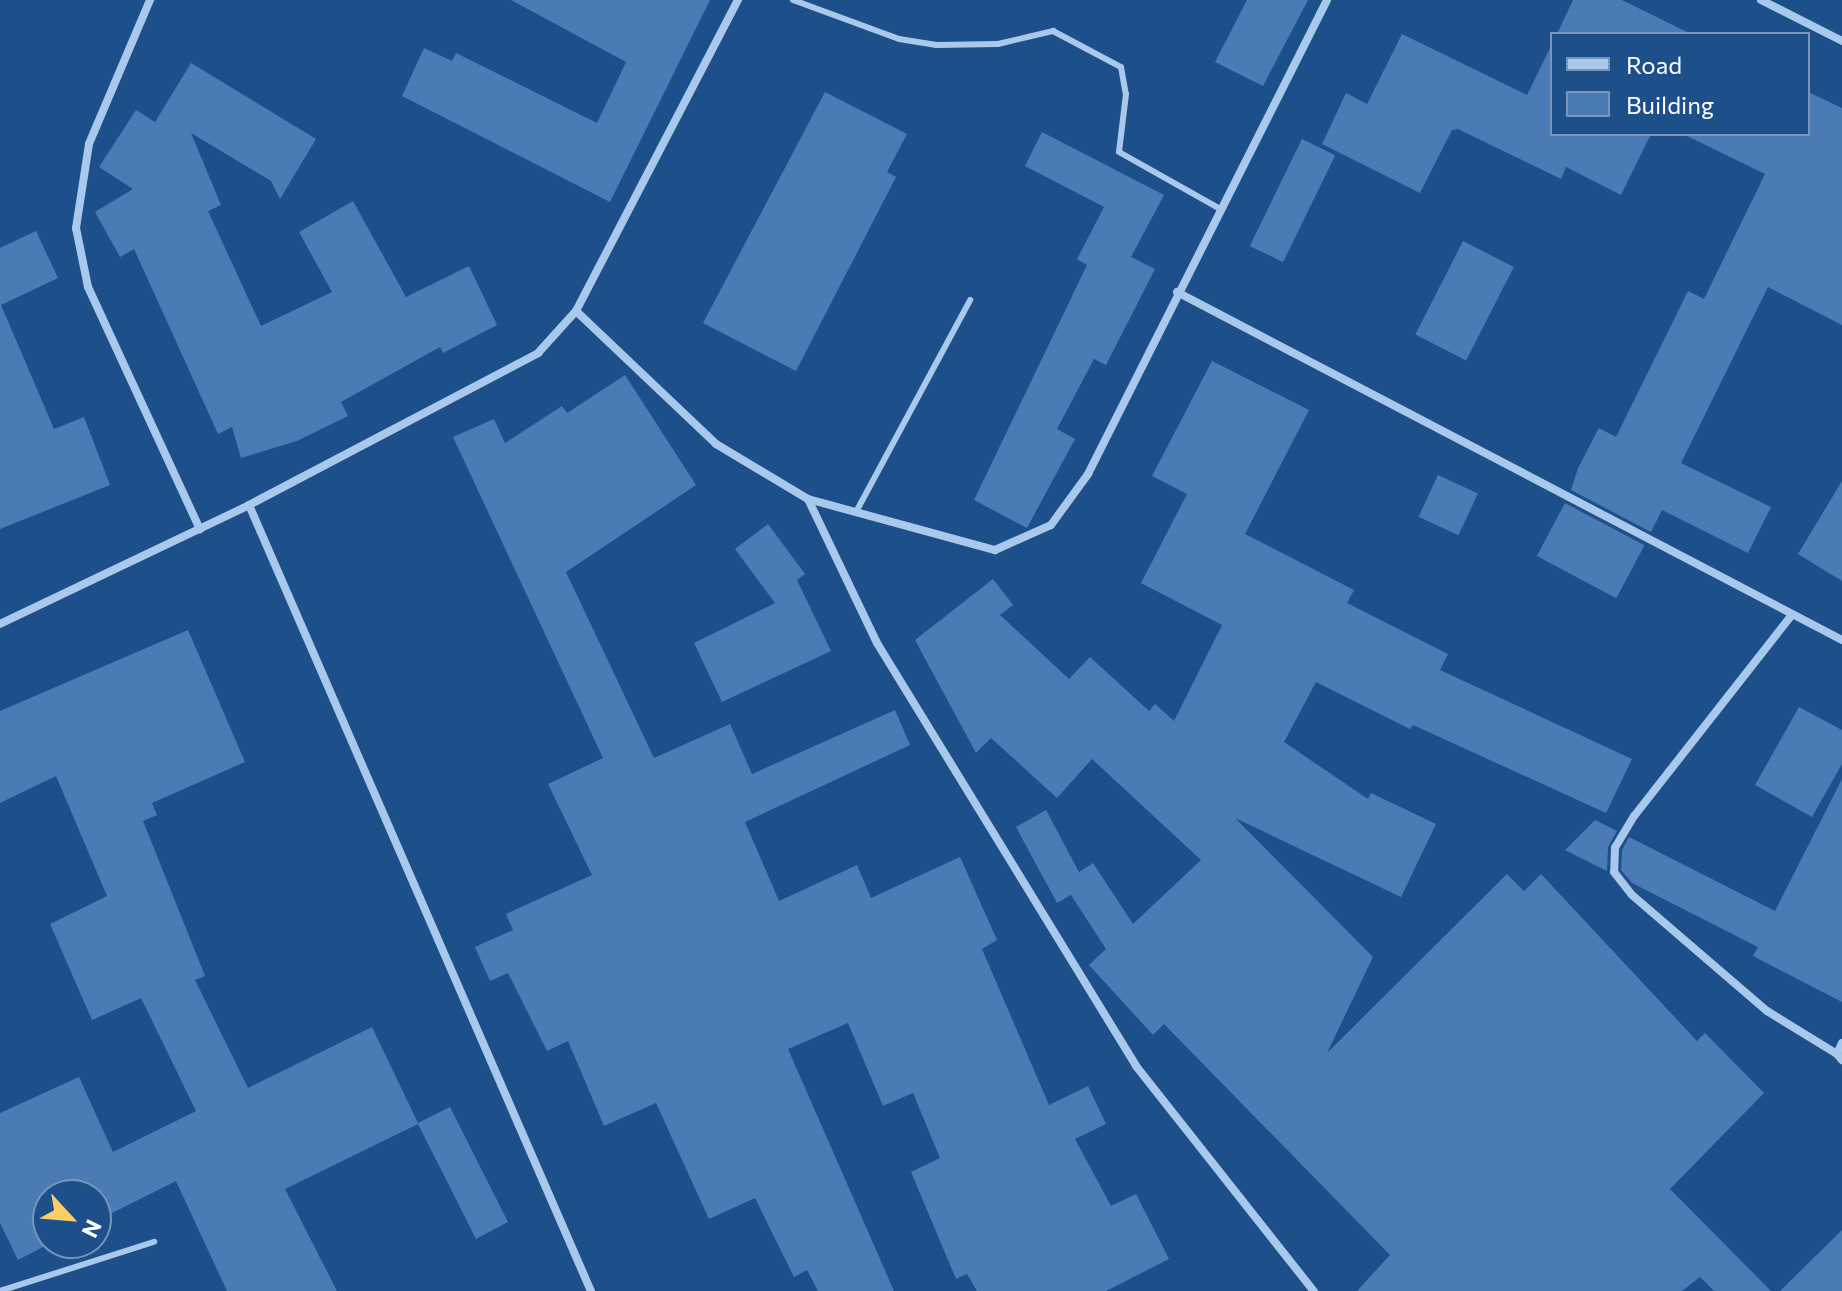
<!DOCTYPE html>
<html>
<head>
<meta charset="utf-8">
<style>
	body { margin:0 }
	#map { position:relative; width:1842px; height:1291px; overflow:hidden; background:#1d4f8a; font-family:Commissioner,sans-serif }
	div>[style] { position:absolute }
	.building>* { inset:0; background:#4a7bb4; transform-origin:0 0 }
	.lane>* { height:6px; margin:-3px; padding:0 3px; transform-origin:3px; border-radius:3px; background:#a8c8ec }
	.street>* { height:8px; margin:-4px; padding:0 4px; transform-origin:4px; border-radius:4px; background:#a8c8ec }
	span { translate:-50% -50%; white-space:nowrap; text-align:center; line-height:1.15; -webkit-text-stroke:7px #1d4f8a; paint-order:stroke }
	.legend { position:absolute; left:1550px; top:32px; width:260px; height:104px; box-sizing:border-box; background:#1d4f8a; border:2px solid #7795b9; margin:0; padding:10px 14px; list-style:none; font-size:24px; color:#fff }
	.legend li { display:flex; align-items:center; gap:16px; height:40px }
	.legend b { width:40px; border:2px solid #7795b9 }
	.north { position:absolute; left:32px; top:1179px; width:80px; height:80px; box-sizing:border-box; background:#1d4f8a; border:2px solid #7795b9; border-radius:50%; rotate:116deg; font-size:22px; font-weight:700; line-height:32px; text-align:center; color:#fff }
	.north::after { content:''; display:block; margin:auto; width:28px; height:36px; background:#fcce66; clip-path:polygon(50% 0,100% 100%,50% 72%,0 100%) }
</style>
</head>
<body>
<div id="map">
	<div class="building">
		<div style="clip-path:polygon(511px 0,710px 0,610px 202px,402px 96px,424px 48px,452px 61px,456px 53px,597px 123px,626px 62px)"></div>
		<div style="clip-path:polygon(1247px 0,1308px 0,1263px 86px,1215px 62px)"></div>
		<div style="clip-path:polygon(1573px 0,1622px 0,1691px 34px,1557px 34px)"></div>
		<div style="clip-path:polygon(1402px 34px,1527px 95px,1552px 44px,1552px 134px,1651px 134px,1621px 195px,1566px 167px,1561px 179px,1458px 129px,1452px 130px,1420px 193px,1322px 144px,1346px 93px,1367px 104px)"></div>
		<div style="clip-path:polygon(191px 63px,316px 139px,280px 199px,271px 181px,191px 133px,221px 205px,208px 211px,261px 326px,332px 292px,299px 232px,353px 201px,406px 297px,469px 266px,497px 325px,443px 353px,440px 347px,341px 402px,348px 416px,297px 441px,241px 458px,232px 427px,218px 434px,134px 249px,120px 257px,95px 212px,133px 189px,99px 167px,136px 110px,155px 122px)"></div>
		<div style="clip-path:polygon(825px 92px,907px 134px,887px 172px,896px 177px,796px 371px,703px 323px)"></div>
		<div style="clip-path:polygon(1808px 92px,1842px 108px,1842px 325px,1768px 287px,1681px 463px,1771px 507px,1748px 553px,1662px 510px,1651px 532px,1571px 490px,1578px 468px,1599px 428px,1616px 437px,1688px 291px,1704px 299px,1765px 174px,1683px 134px,1808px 134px)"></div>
		<div style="clip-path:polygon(1042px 132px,1164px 195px,1131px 257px,1155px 269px,1106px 365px,1094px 359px,1057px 429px,1075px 439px,1027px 528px,974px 500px,1087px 265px,1077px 259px,1104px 207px,1025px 166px)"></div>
		<div style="left:1302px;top:139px;width:37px;height:119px;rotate:26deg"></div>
		<div style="clip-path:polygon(36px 231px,58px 278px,1px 305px,54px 429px,84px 417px,110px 485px,0 529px,0 248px)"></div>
		<div style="left:1463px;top:241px;width:57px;height:105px;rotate:27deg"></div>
		<div style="clip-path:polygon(1212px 361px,1309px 410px,1245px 534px,1354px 590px,1347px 603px,1448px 654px,1440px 670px,1632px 759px,1606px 813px,1413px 725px,1410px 729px,1316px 682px,1284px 742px,1368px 799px,1371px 793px,1436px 824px,1401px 897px,1235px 818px,1373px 957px,1327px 1053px,1507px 874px,1524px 891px,1541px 874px,1697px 1041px,1705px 1033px,1764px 1093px,1670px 1189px,1771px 1291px,1714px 1291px,1700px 1277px,1682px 1291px,1357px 1291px,1390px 1255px,1164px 1024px,1153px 1035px,1089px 965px,1106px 949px,1071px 895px,1057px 903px,1016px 827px,1046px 810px,1079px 872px,1093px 863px,1133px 924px,1201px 860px,1092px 759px,1057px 798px,991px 738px,976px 753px,915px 640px,993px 579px,1013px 605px,1000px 615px,1069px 679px,1090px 657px,1149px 711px,1155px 704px,1174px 721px,1222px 625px,1141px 583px,1187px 494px,1152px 476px)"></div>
		<div style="clip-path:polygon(625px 375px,696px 485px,566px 572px,654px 758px,730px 724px,752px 774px,895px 710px,910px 745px,745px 822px,779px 901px,857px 865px,871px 898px,960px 857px,997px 940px,982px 949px,1049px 1105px,1088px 1086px,1106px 1124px,1075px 1139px,1111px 1206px,1136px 1194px,1169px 1259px,1106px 1291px,977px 1291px,967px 1274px,956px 1279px,911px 1172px,940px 1158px,913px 1093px,883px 1106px,848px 1023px,788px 1049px,894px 1291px,818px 1291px,807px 1270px,794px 1277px,755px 1198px,709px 1219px,656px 1103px,604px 1126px,568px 1041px,547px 1051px,508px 973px,490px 981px,475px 947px,513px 930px,506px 914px,592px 875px,548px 784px,603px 758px,453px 437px,494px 419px,505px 443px,562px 406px,567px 413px)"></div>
		<div style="left:1438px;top:475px;width:44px;height:46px;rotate:25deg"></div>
		<div style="clip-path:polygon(1842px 481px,1842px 581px,1798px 554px)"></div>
		<div style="left:1565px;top:503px;width:90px;height:60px;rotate:28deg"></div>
		<div style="clip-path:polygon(768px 524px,805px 574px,797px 580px,831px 651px,722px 702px,694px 643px,775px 603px,735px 549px)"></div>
		<div style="clip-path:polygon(188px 630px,245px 762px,152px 803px,157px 815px,143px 821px,205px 976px,195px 980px,248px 1088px,372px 1027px,418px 1123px,450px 1107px,508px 1222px,476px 1239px,418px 1124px,285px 1189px,337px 1291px,227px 1291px,176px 1181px,96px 1221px,96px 1195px,48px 1195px,51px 1243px,18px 1260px,0 1223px,0 1113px,79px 1077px,113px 1152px,196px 1111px,141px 998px,92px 1020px,50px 924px,107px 896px,56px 776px,0 803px,0 711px)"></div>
		<div style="clip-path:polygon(1799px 707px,1842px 730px,1842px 764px,1812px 817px,1755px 785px)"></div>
		<div style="clip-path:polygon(1842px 779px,1842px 1002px,1753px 956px,1758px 947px,1632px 883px,1621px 870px,1622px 850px,1629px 837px,1775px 911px)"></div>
		<div style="clip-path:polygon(1595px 820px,1617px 831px,1608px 847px,1607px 871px,1565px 850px)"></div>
		<div style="clip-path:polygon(1842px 1230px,1842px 1291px,1780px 1291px)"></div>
	</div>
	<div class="lane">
		<div style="left:793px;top:0;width:113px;rotate:20.2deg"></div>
		<div style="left:899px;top:39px;width:38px;rotate:9deg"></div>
		<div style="left:937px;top:45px;width:61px;rotate:-0.9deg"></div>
		<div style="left:998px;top:44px;width:57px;rotate:-13.3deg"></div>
		<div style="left:1053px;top:31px;width:77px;rotate:27.9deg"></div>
		<div style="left:1121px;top:67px;width:27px;rotate:80deg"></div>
		<div style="left:1126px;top:94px;width:58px;rotate:96.9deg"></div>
		<div style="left:1119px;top:152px;width:116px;rotate:29.4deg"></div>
		<div style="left:856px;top:512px;width:241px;rotate:-61.7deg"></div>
		<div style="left:0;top:1291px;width:162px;rotate:-17.7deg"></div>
	</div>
	<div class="street">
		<div style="left:150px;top:0;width:156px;rotate:113deg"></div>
		<div style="left:89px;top:144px;width:85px;rotate:98.8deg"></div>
		<div style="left:76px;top:228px;width:60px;rotate:78.5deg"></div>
		<div style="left:88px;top:287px;width:267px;rotate:65.2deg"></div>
		<div style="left:1761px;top:0;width:91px;rotate:26.8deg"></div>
		<div style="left:1177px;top:292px;width:751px;rotate:27.62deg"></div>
		<div style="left:576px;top:311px;width:193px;rotate:43.5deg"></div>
		<div style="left:716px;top:444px;width:107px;rotate:30.9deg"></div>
		<div style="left:808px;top:499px;width:160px;rotate:64.4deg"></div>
		<div style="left:877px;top:643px;width:496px;rotate:58.5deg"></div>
		<div style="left:1136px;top:1066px;width:287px;rotate:51.7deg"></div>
		<div style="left:808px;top:499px;width:194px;rotate:15.3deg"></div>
		<div style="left:995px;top:550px;width:61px;rotate:-24.1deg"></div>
		<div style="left:1051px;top:525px;width:63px;rotate:-54deg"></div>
		<div style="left:1088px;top:474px;width:531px;rotate:-63.24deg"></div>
		<div style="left:249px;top:505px;width:857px;rotate:66.49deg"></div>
		<div style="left:1791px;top:616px;width:254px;rotate:128.1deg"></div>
		<div style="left:1634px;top:816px;width:37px;rotate:121deg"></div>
		<div style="left:1615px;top:848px;width:24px;rotate:92deg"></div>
		<div style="left:1614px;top:872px;width:29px;rotate:52deg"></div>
		<div style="left:1632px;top:895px;width:178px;rotate:40.7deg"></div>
		<div style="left:1767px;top:1011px;width:82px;rotate:31.6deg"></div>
		<div style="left:0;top:624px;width:276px;rotate:-25.5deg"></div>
		<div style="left:249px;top:505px;width:327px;rotate:-27.7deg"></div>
		<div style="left:538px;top:353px;width:57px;rotate:-47.9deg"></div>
		<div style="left:576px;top:311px;width:351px;rotate:-62.5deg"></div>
		<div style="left:1842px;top:1043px;width:12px;rotate:114deg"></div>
		<div style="left:1837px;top:1054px;width:8px;rotate:50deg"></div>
	</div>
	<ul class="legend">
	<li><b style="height:10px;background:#a8c8ec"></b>Road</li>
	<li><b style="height:22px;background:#4a7bb4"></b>Building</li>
	</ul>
	<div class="north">N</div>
</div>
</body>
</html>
